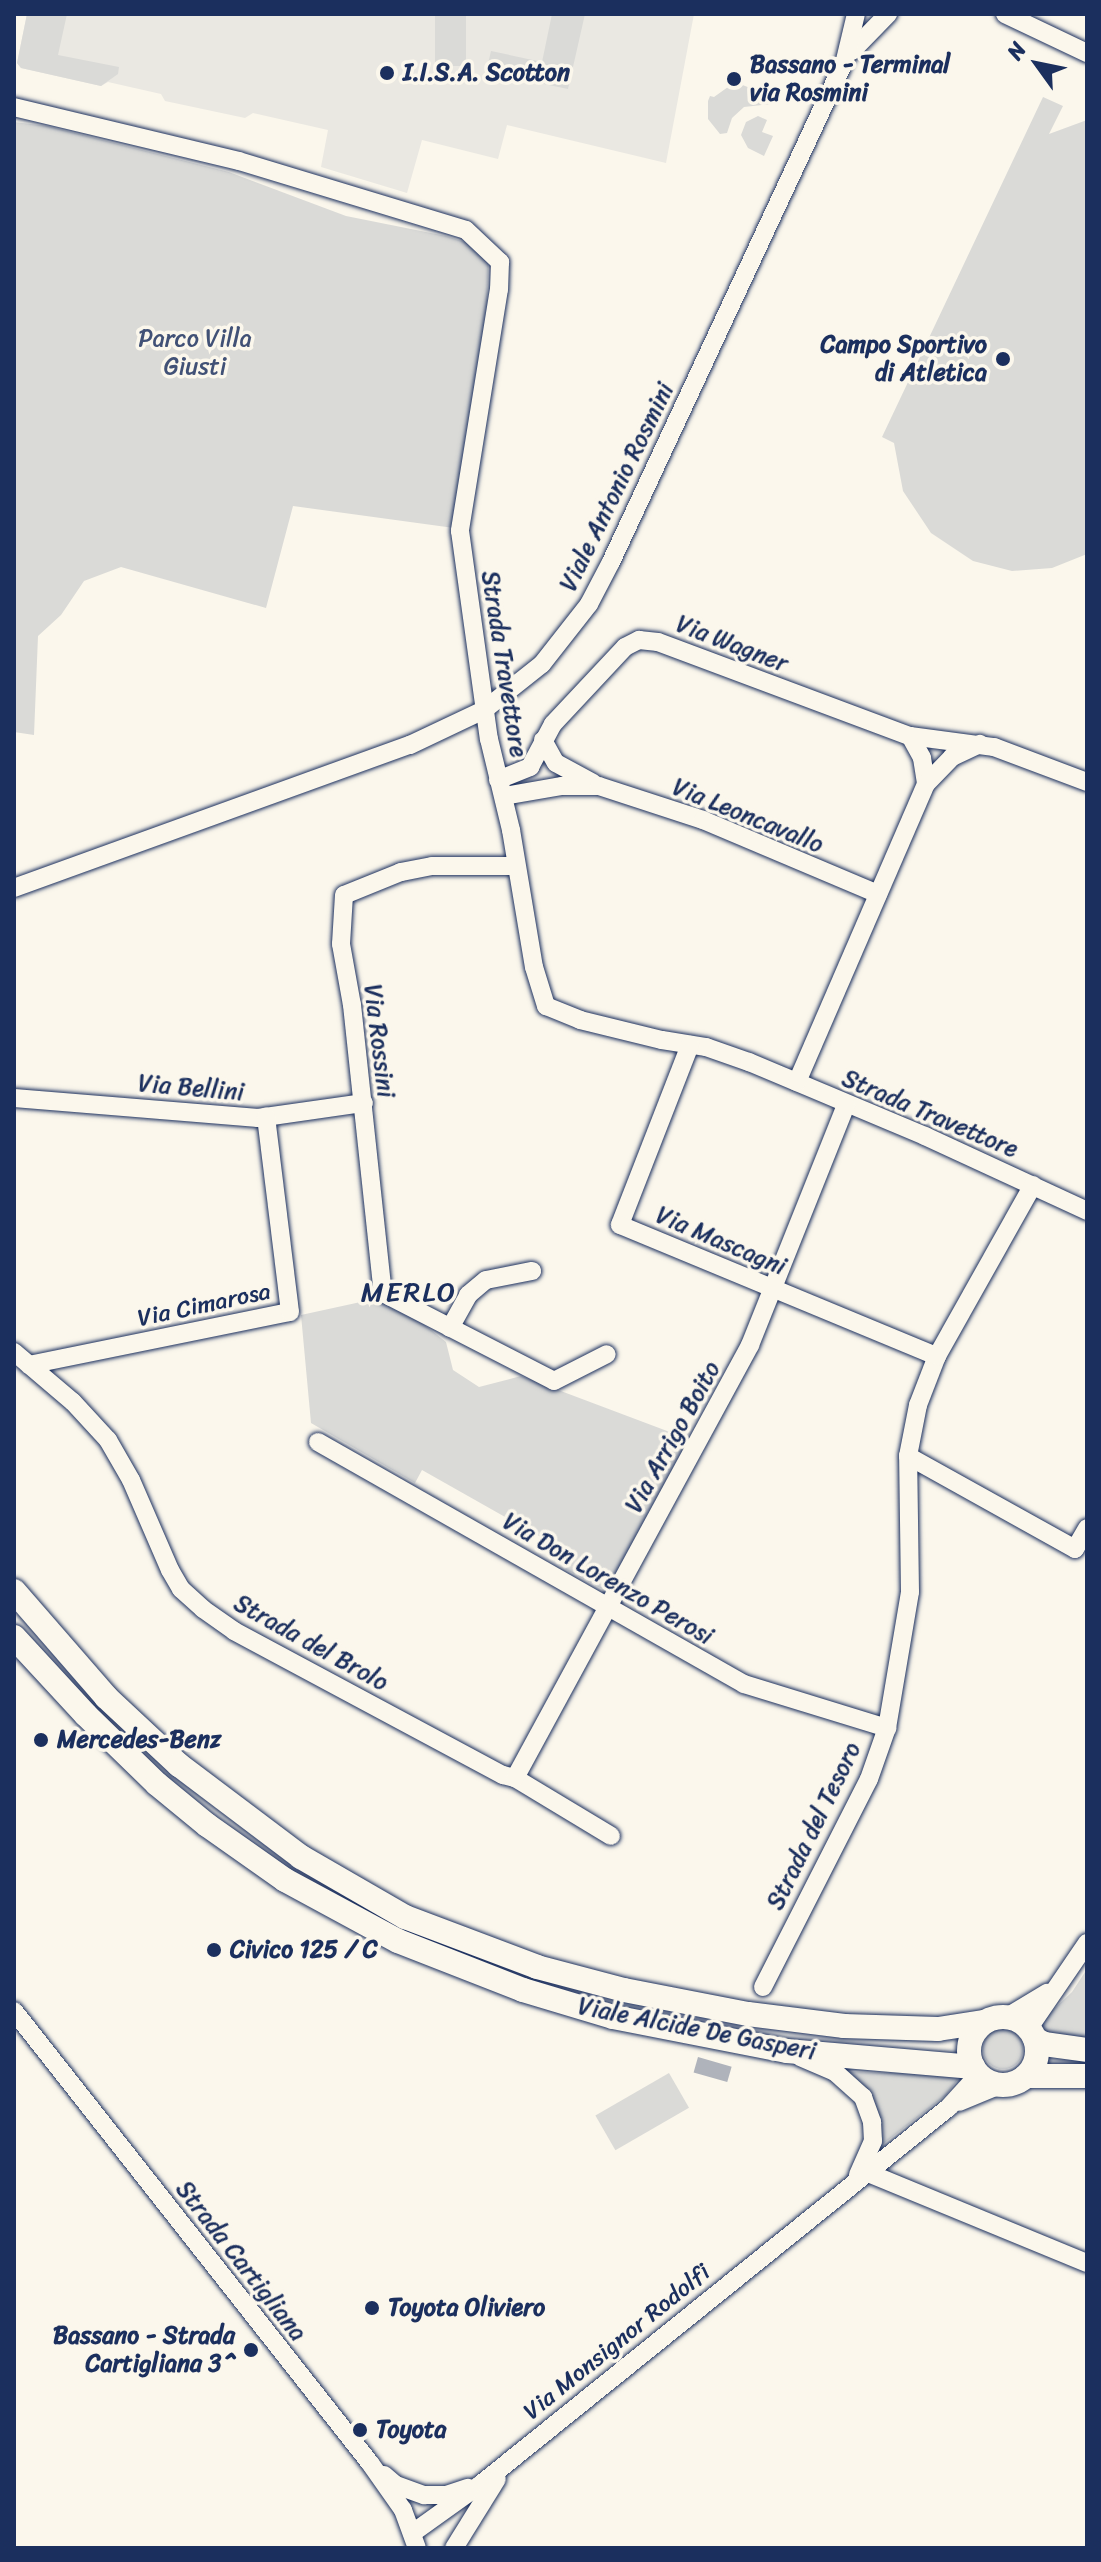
<!DOCTYPE html>
<html>
<head>
<meta charset="utf-8">
<style>
	body { margin:0 }
	#map { position:relative; width:1101px; height:2562px; overflow:hidden; background:#fbf7ec; font-family:Sriracha,sans-serif }
	div>[style] { position:absolute }
	.built>* { inset:0; background:#eae8e2 }
	.green>* { inset:0; background:#dadad7; transform-origin:0 0 }
	.round { border-radius:50% }
	.water>* { inset:0; background:#afb3bb; transform-origin:0 0 }
	.roads { filter:drop-shadow(0 0 2px #1b2f5e) drop-shadow(0 0 2px #1b2f5e) }
	.minor>* { height:18px; margin:-9px; padding:0 9px; transform-origin:9px; border-radius:9px; background:#fbf7ec }
	.major>* { height:24px; margin:-12px; padding:0 12px; transform-origin:12px; border-radius:12px; background:#fbf7ec }
	.major>.ring { margin:-12px; padding:0; box-sizing:content-box; background:none; border:24px solid #fbf7ec; border-radius:50% }
	.dots>* { width:22px; height:22px; translate:-50% -50%; box-sizing:border-box; border:4px solid #fbf7ec; border-radius:50% }
	span { translate:-50% -50%; white-space:nowrap; text-align:center; line-height:1.15; -webkit-text-stroke:7px #fbf7ec; paint-order:stroke }
	.poi-label { font-size:24px; color:#1b2f5e; font-weight:700 }
	.left { translate:0 -50%; text-align:left }
	.right { translate:-100% -50%; text-align:right }
	.park-label { font-size:24px; color:#415176 }
	.street-label { font-size:24px; color:#1b2f5e }
	.quarter-label { font-size:28px; color:#1b2f5e; letter-spacing:2px }
	.frame { position:absolute; inset:0; border:16px solid #1b2f5e; pointer-events:none }
	.north { position:absolute; left:997px; top:24px; width:80px; height:80px; -webkit-text-stroke:6px #fbf7ec; paint-order:stroke; rotate:303deg; font-size:22px; font-weight:700; line-height:32px; text-align:center; color:#1b2f5e }
	.north::after { content:''; display:block; margin:auto; width:28px; height:36px; background:#1b2f5e; clip-path:polygon(50% 0,100% 100%,50% 72%,0 100%) }
</style>
</head>
<body>
<div id="map">
	<div class="built">
		<div style="clip-path:polygon(27px 14px,694px 14px,666px 163px,507px 125px,498px 159px,422px 140px,407px 193px,321px 167px,328px 130px,253px 113px,245px 118px,165px 101px,161px 94px,108px 82px,101px 86px,21px 68px,17px 63px)"></div>
	</div>
	<div class="green">
		<div style="clip-path:polygon(27px 14px,67px 14px,58px 55px,119px 67px,118px 74px,101px 86px,21px 68px,17px 63px)"></div>
		<div style="left:435px;top:14px;width:31px;height:52px"></div>
		<div style="clip-path:polygon(552px 14px,585px 14px,568px 89px,486px 72px,491px 51px,542px 62px)"></div>
		<div style="clip-path:polygon(735px 82px,775px 98px,771px 104px,744px 107px,732px 118px,727px 133px,720px 134px,708px 119px,708px 101px,710px 96px,714px 97px)"></div>
		<div style="clip-path:polygon(1043px 97px,1063px 106px,1049px 134px,1087px 120px,1087px 554px,1052px 568px,1012px 571px,973px 561px,931px 533px,903px 491px,894px 443px,882px 437px)"></div>
		<div style="clip-path:polygon(758px 116px,767px 120px,762px 132px,773px 136px,764px 156px,748px 148px,741px 135px,746px 122px)"></div>
		<div style="clip-path:polygon(14px 122px,47px 126px,229px 172px,346px 216px,446px 236px,474px 245px,488px 263px,487px 319px,454px 528px,293px 506px,266px 608px,121px 567px,84px 581px,61px 615px,38px 636px,34px 735px,14px 732px)"></div>
		<div style="clip-path:polygon(379px 1298px,422px 1323px,446px 1342px,453px 1370px,479px 1387px,521px 1376px,691px 1440px,606px 1591px,565px 1569px,576px 1557px,422px 1470px,415px 1483px,311px 1423px,301px 1315px)"></div>
		<div style="clip-path:polygon(1087px 1969px,1087px 2039px,1043px 2036px,1037px 2025px,1072px 1992px)"></div>
		<div class="round" style="left:983px;top:2029px;width:40px;height:40px"></div>
		<div style="clip-path:polygon(848px 2072px,949px 2074px,958px 2079px,946px 2095px,878px 2148px,865px 2088px)"></div>
		<div style="left:669px;top:2073px;width:40px;height:85px;rotate:60deg"></div>
	</div>
	<div class="water">
		<div style="left:698px;top:2057px;width:35px;height:16px;rotate:16deg"></div>
	</div>
	<div class="roads">
		<div class="minor">
			<div style="left:1005px;top:14px;width:91px;rotate:25.4deg"></div>
			<div style="left:852px;top:51px;width:52px;rotate:-45.8deg"></div>
			<div style="left:14px;top:107px;width:231px;rotate:13.5deg"></div>
			<div style="left:239px;top:161px;width:237px;rotate:16.9deg"></div>
			<div style="left:466px;top:230px;width:47px;rotate:43.3deg"></div>
			<div style="left:500px;top:262px;width:27px;rotate:92deg"></div>
			<div style="left:499px;top:289px;width:245px;rotate:99.2deg"></div>
			<div style="left:460px;top:531px;width:210px;rotate:82.1deg"></div>
			<div style="left:489px;top:739px;width:94px;rotate:76.4deg"></div>
			<div style="left:511px;top:830px;width:139px;rotate:80.5deg"></div>
			<div style="left:534px;top:967px;width:41px;rotate:72.9deg"></div>
			<div style="left:546px;top:1006px;width:37px;rotate:22deg"></div>
			<div style="left:580px;top:1020px;width:84px;rotate:13.7deg"></div>
			<div style="left:662px;top:1040px;width:45px;rotate:9deg"></div>
			<div style="left:706px;top:1047px;width:46px;rotate:19.2deg"></div>
			<div style="left:749px;top:1062px;width:191px;rotate:22.8deg"></div>
			<div style="left:925px;top:1136px;width:179px;rotate:24.8deg"></div>
			<div style="left:910px;top:736px;width:25px;rotate:61deg"></div>
			<div style="left:922px;top:758px;width:26px;rotate:81deg"></div>
			<div style="left:543px;top:740px;width:26px;rotate:61deg"></div>
			<div style="left:556px;top:763px;width:42px;rotate:28.4deg"></div>
			<div style="left:498px;top:780px;width:35px;rotate:-22deg"></div>
			<div style="left:530px;top:767px;width:49px;rotate:-61.9deg"></div>
			<div style="left:553px;top:724px;width:105px;rotate:-46.9deg"></div>
			<div style="left:625px;top:647px;width:16px;rotate:-27deg"></div>
			<div style="left:639px;top:640px;width:19px;rotate:6deg"></div>
			<div style="left:658px;top:642px;width:269px;rotate:20.5deg"></div>
			<div style="left:910px;top:736px;width:85px;rotate:7.5deg"></div>
			<div style="left:994px;top:747px;width:99px;rotate:20.6deg"></div>
			<div style="left:504px;top:796px;width:59px;rotate:-9.8deg"></div>
			<div style="left:562px;top:786px;width:37px"></div>
			<div style="left:599px;top:786px;width:109px;rotate:18.1deg"></div>
			<div style="left:703px;top:820px;width:190px;rotate:22.9deg"></div>
			<div style="left:515px;top:866px;width:83px;rotate:180deg"></div>
			<div style="left:432px;top:866px;width:32px;rotate:169deg"></div>
			<div style="left:401px;top:872px;width:61px;rotate:158deg"></div>
			<div style="left:344px;top:895px;width:49px;rotate:93.5deg"></div>
			<div style="left:341px;top:944px;width:62px;rotate:79.8deg"></div>
			<div style="left:352px;top:1005px;width:290px;rotate:83.9deg"></div>
			<div style="left:383px;top:1293px;width:192px;rotate:27.2deg"></div>
			<div style="left:554px;top:1381px;width:59px;rotate:-27deg"></div>
			<div style="left:14px;top:888px;width:421px;rotate:-19.9deg"></div>
			<div style="left:410px;top:745px;width:82px;rotate:-25.3deg"></div>
			<div style="left:484px;top:710px;width:74px;rotate:-38.4deg"></div>
			<div style="left:542px;top:664px;width:76px;rotate:-51.9deg"></div>
			<div style="left:589px;top:604px;width:47px;rotate:-62.4deg"></div>
			<div style="left:611px;top:562px;width:554px;rotate:-65.01deg"></div>
			<div style="left:845px;top:60px;width:47px;rotate:-76.6deg"></div>
			<div style="left:690px;top:1045px;width:193px;rotate:111.3deg"></div>
			<div style="left:620px;top:1225px;width:343px;rotate:22.5deg"></div>
			<div style="left:797px;top:1082px;width:325px;rotate:-66.6deg"></div>
			<div style="left:926px;top:784px;width:37px;rotate:-46deg"></div>
			<div style="left:952px;top:757px;width:31px;rotate:-25deg"></div>
			<div style="left:14px;top:1098px;width:245px;rotate:4.7deg"></div>
			<div style="left:258px;top:1118px;width:107px;rotate:-8.1deg"></div>
			<div style="left:450px;top:1328px;width:38px;rotate:-61deg"></div>
			<div style="left:468px;top:1295px;width:23px;rotate:-40deg"></div>
			<div style="left:486px;top:1280px;width:47px;rotate:-11.1deg"></div>
			<div style="left:14px;top:1352px;width:77px;rotate:40.3deg"></div>
			<div style="left:73px;top:1402px;width:52px;rotate:47.4deg"></div>
			<div style="left:108px;top:1440px;width:46px;rotate:60.1deg"></div>
			<div style="left:131px;top:1480px;width:98px;rotate:66.6deg"></div>
			<div style="left:170px;top:1570px;width:22px;rotate:60deg"></div>
			<div style="left:181px;top:1589px;width:30px;rotate:42deg"></div>
			<div style="left:203px;top:1609px;width:38px;rotate:35deg"></div>
			<div style="left:234px;top:1631px;width:305px;rotate:28.2deg"></div>
			<div style="left:503px;top:1775px;width:12px;rotate:14deg"></div>
			<div style="left:515px;top:1778px;width:112px;rotate:31.1deg"></div>
			<div style="left:29px;top:1365px;width:266px;rotate:-11.5deg"></div>
			<div style="left:290px;top:1312px;width:197px;rotate:-97deg"></div>
			<div style="left:318px;top:1442px;width:490px;rotate:29.6deg"></div>
			<div style="left:744px;top:1684px;width:150px;rotate:17.1deg"></div>
			<div style="left:908px;top:1456px;width:191px;rotate:29.1deg"></div>
			<div style="left:1075px;top:1549px;width:24px;rotate:-60deg"></div>
			<div style="left:515px;top:1778px;width:493px;rotate:-61.5deg"></div>
			<div style="left:750px;top:1345px;width:258px;rotate:-68.2deg"></div>
			<div style="left:763px;top:1987px;width:233px;rotate:-63deg"></div>
			<div style="left:869px;top:1779px;width:54px;rotate:-70.6deg"></div>
			<div style="left:887px;top:1728px;width:138px;rotate:-80.4deg"></div>
			<div style="left:910px;top:1592px;width:136px;rotate:-90.8deg"></div>
			<div style="left:908px;top:1456px;width:52px;rotate:-78.9deg"></div>
			<div style="left:918px;top:1405px;width:53px;rotate:-68.8deg"></div>
			<div style="left:937px;top:1356px;width:196px;rotate:-60.7deg"></div>
			<div style="left:14px;top:2011px;width:575px;rotate:51.78deg"></div>
			<div style="left:370px;top:2463px;width:57px;rotate:54.9deg"></div>
			<div style="left:403px;top:2510px;width:40px;rotate:69.8deg"></div>
			<div style="left:1007px;top:2017px;width:47px;rotate:-31deg"></div>
			<div style="left:1029px;top:2028px;width:103px;rotate:-55.7deg"></div>
			<div style="left:800px;top:2057px;width:38px;rotate:23deg"></div>
			<div style="left:835px;top:2072px;width:38px;rotate:42deg"></div>
			<div style="left:863px;top:2097px;width:27px;rotate:70deg"></div>
			<div style="left:872px;top:2122px;width:19px;rotate:87deg"></div>
			<div style="left:873px;top:2141px;width:37px;rotate:114deg"></div>
			<div style="left:959px;top:2102px;width:44px;rotate:-22.5deg"></div>
			<div style="left:866px;top:2172px;width:239px;rotate:22.4deg"></div>
			<div style="left:384px;top:2475px;width:16px;rotate:40deg"></div>
			<div style="left:396px;top:2485px;width:30px;rotate:20deg"></div>
			<div style="left:424px;top:2495px;width:22px"></div>
			<div style="left:446px;top:2495px;width:23px;rotate:-18deg"></div>
			<div style="left:414px;top:2532px;width:82px;rotate:-35.6deg"></div>
			<div style="left:481px;top:2484px;width:601px;rotate:-38.85deg"></div>
			<div style="left:949px;top:2107px;width:43px;rotate:-47.8deg"></div>
			<div style="left:454px;top:2548px;width:81px;rotate:-58.1deg"></div>
		</div>
		<div class="major">
			<div style="left:14px;top:1591px;width:140px;rotate:49deg"></div>
			<div style="left:106px;top:1697px;width:100px;rotate:43deg"></div>
			<div style="left:179px;top:1765px;width:153px;rotate:37deg"></div>
			<div style="left:301px;top:1857px;width:120px;rotate:30deg"></div>
			<div style="left:405px;top:1917px;width:141px;rotate:20.7deg"></div>
			<div style="left:537px;top:1967px;width:90px;rotate:14.8deg"></div>
			<div style="left:624px;top:1990px;width:126px;rotate:11deg"></div>
			<div style="left:748px;top:2014px;width:97px;rotate:7.1deg"></div>
			<div style="left:844px;top:2026px;width:94px;rotate:1.8deg"></div>
			<div style="left:938px;top:2029px;width:47px;rotate:-8.7deg"></div>
			<div style="left:14px;top:1637px;width:106px;rotate:47.3deg"></div>
			<div style="left:86px;top:1715px;width:99px;rotate:44.2deg"></div>
			<div style="left:157px;top:1784px;width:65px;rotate:39.4deg"></div>
			<div style="left:207px;top:1825px;width:95px;rotate:35.2deg"></div>
			<div style="left:285px;top:1880px;width:128px;rotate:28.4deg"></div>
			<div style="left:398px;top:1941px;width:134px;rotate:21.4deg"></div>
			<div style="left:523px;top:1990px;width:94px;rotate:16.7deg"></div>
			<div style="left:613px;top:2017px;width:177px;rotate:11.1deg"></div>
			<div style="left:787px;top:2051px;width:187px;rotate:4.9deg"></div>
			<div class="ring" style="left:969px;top:2017px;width:44px;height:44px"></div>
			<div style="left:1035px;top:2039px;width:10px;rotate:29deg"></div>
			<div style="left:1044px;top:2044px;width:43px;rotate:7.9deg"></div>
			<div style="left:1026px;top:2076px;width:61px"></div>
		</div>
	</div>
	<div class="dots">
		<div style="left:387px;top:73px;background:#1b2f5e"></div>
		<div style="left:734px;top:79px;background:#1b2f5e"></div>
		<div style="left:1003px;top:359px;background:#1b2f5e"></div>
		<div style="left:41px;top:1740px;background:#1b2f5e"></div>
		<div style="left:214px;top:1950px;background:#1b2f5e"></div>
		<div style="left:372px;top:2308px;background:#1b2f5e"></div>
		<div style="left:251px;top:2350px;background:#1b2f5e"></div>
		<div style="left:360px;top:2430px;background:#1b2f5e"></div>
	</div>
	<div class="poi-label">
		<span class="left" style="left:750px;top:79px">Bassano - Terminal<br>via Rosmini</span>
		<span class="left" style="left:403px;top:73px">I.I.S.A. Scotton</span>
		<span class="right" style="left:987px;top:359px">Campo Sportivo<br>di Atletica</span>
		<span class="left" style="left:57px;top:1740px">Mercedes-Benz</span>
		<span class="left" style="left:230px;top:1950px">Civico 125 / C</span>
		<span class="left" style="left:388px;top:2308px">Toyota Oliviero</span>
		<span class="right" style="left:235px;top:2350px">Bassano - Strada<br>Cartigliana 3^</span>
		<span class="left" style="left:376px;top:2430px">Toyota</span>
	</div>
	<div class="park-label">
		<span style="left:195px;top:353px">Parco Villa<br>Giusti</span>
	</div>
	<div class="street-label">
		<span style="left:617px;top:487px;rotate:-64deg">Viale Antonio Rosmini</span>
		<span style="left:732px;top:644px;rotate:21deg">Via Wagner</span>
		<span style="left:504px;top:664px;rotate:81deg">Strada Travettore</span>
		<span style="left:748px;top:816px;rotate:22deg">Via Leoncavallo</span>
		<span style="left:379px;top:1041px;rotate:83deg">Via Rossini</span>
		<span style="left:191px;top:1088px;rotate:5deg">Via Bellini</span>
		<span style="left:930px;top:1114px;rotate:23deg">Strada Travettore</span>
		<span style="left:721px;top:1241px;rotate:23deg">Via Mascagni</span>
		<span style="left:204px;top:1305px;rotate:-12deg">Via Cimarosa</span>
		<span style="left:673px;top:1437px;rotate:-61deg">Via Arrigo Boito</span>
		<span style="left:608px;top:1579px;rotate:30deg">Via Don Lorenzo Perosi</span>
		<span style="left:311px;top:1643px;rotate:29deg">Strada del Brolo</span>
		<span style="left:814px;top:1826px;rotate:-64deg">Strada del Tesoro</span>
		<span style="left:697px;top:2029px;rotate:11deg">Viale Alcide De Gasperi</span>
		<span style="left:241px;top:2261px;rotate:52deg">Strada Cartigliana</span>
		<span style="left:617px;top:2342px;rotate:-39deg">Via Monsignor Rodolfi</span>
	</div>
	<div class="quarter-label">
		<span style="left:409px;top:1292px">MERLO</span>
	</div>
	<div class="frame"></div>
	<div class="north">N</div>
</div>
</body>
</html>
